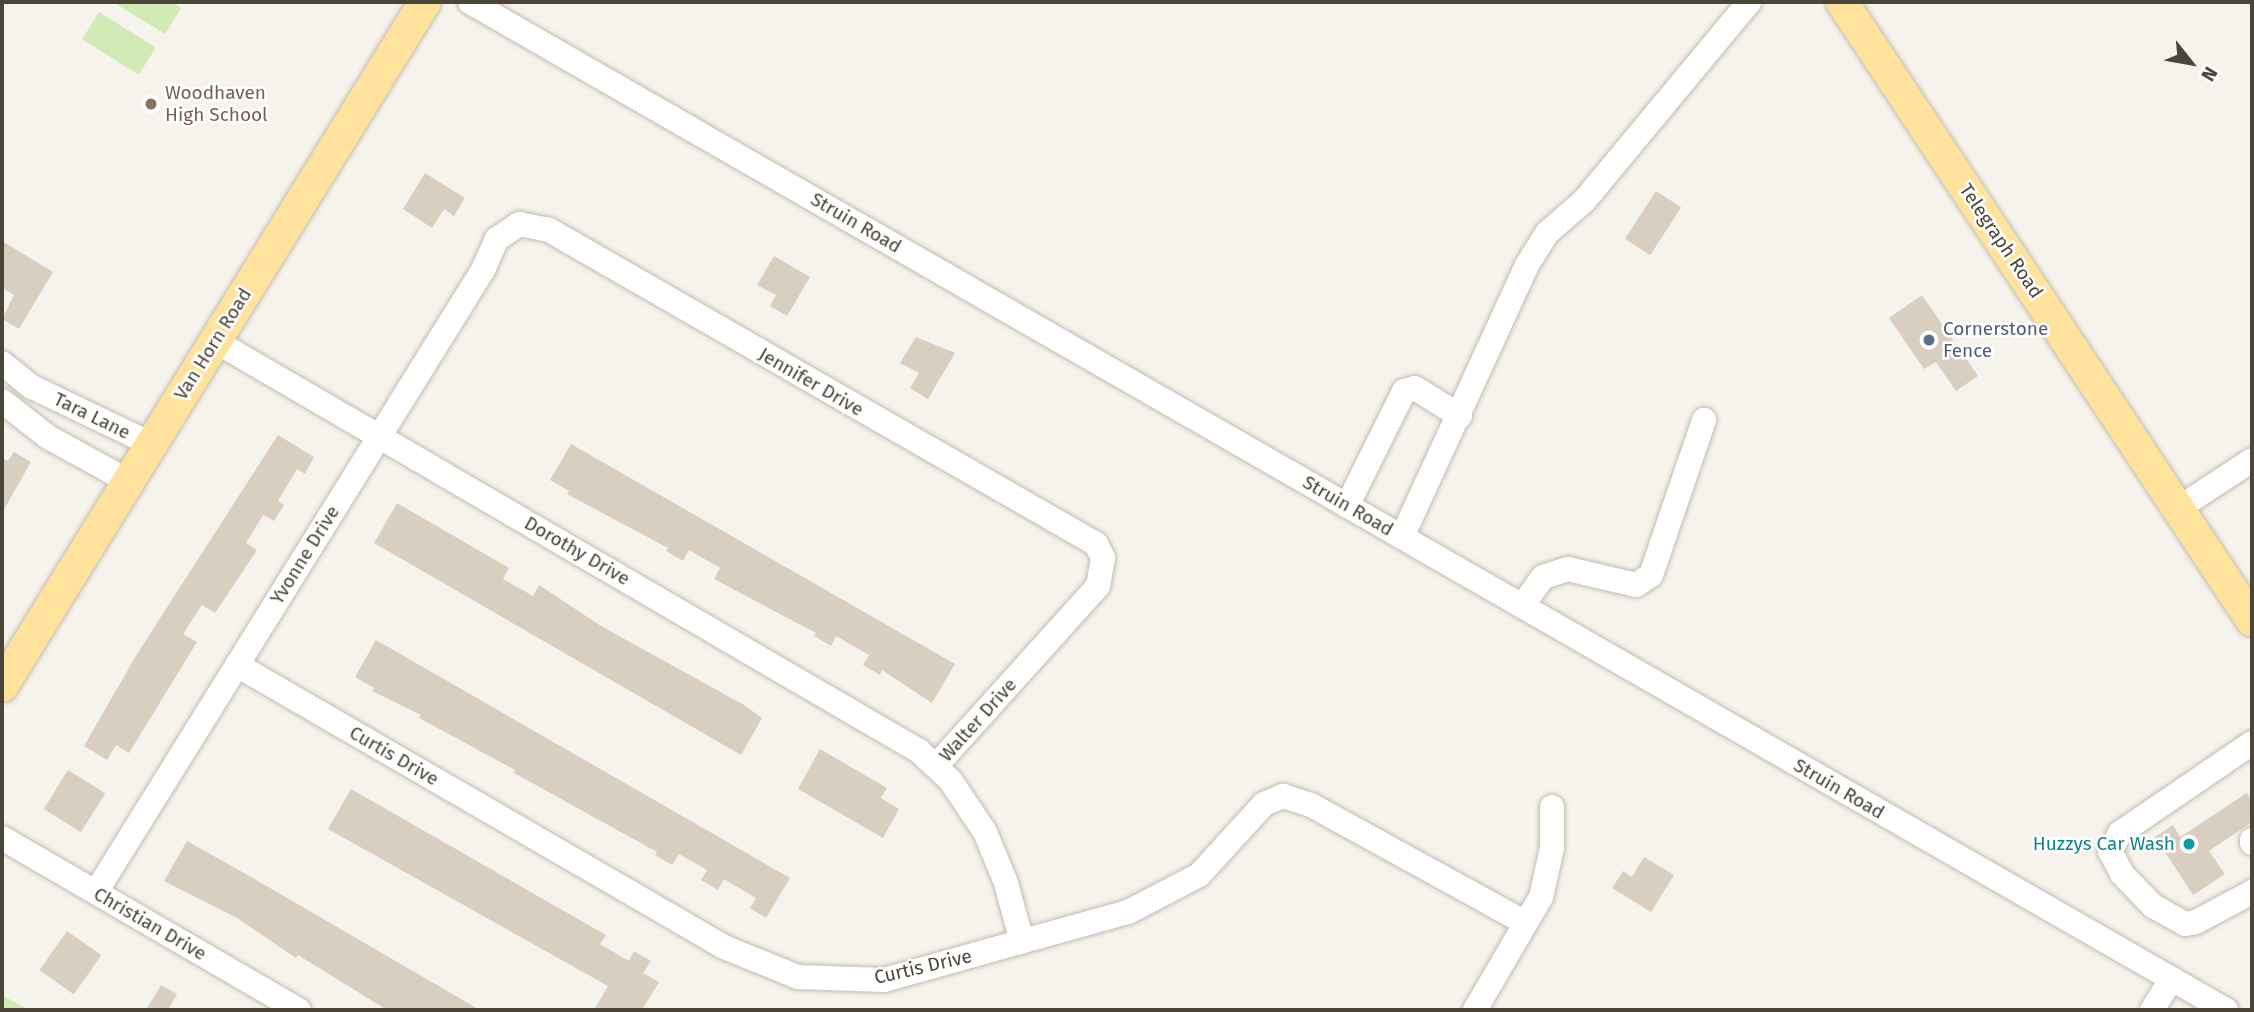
<!DOCTYPE html>
<html>
<head>
<meta charset="utf-8">
<style>
	body { margin:0 }
	#map { position:relative; width:2254px; height:1012px; overflow:hidden; background:#f6f3ec; font-family:"Fira Sans",sans-serif }
	div>[style] { position:absolute }
	.green>* { inset:0; background:#d2eab5; transform-origin:0 0 }
	.building>* { inset:0; background:#d8cfc1; transform-origin:0 0 }
	.roads { filter:drop-shadow(0 0 2px #c2bbae) drop-shadow(0 0 2px #c2bbae) }
	.minor>* { height:24px; margin:-12px; padding:0 12px; transform-origin:12px; border-radius:12px; background:#fff }
	.major>* { height:32px; margin:-16px; padding:0 16px; transform-origin:16px; border-radius:16px; background:#ffe39c }
	.dots>* { width:19px; height:19px; translate:-50% -50%; box-sizing:border-box; border:4px solid #fff; border-radius:50% }
	span { translate:-50% -50%; white-space:nowrap; text-align:center; line-height:1.15; -webkit-text-stroke:5px #fff; paint-order:stroke }
	.education-label { font-size:19px; color:#785e54 }
	.left { translate:0 -50%; text-align:left }
	.street-label { font-size:19px; color:#4b4439 }
	.service-label { font-size:19px; color:#4e5e75 }
	.culture-label { font-size:19px; color:#0d838f }
	.right { translate:-100% -50%; text-align:right }
	.frame { position:absolute; inset:0; border:4px solid #4b4439; pointer-events:none }
	.north { position:absolute; left:2156px; top:28px; width:70px; height:70px; -webkit-text-stroke:5px #fff; paint-order:stroke; rotate:121deg; font-size:19px; font-weight:700; line-height:28px; text-align:center; color:#4b4439 }
	.north::after { content:''; display:block; margin:auto; width:24px; height:32px; background:#4b4439; clip-path:polygon(50% 0,100% 100%,50% 72%,0 100%) }
</style>
</head>
<body>
<div id="map">
	<div class="green">
		<div style="clip-path:polygon(113px 2px,171px 2px,181px 8px,165px 34px)"></div>
		<div style="left:99px;top:12px;width:67px;height:32px;rotate:32deg"></div>
		<div style="clip-path:polygon(2px 995px,29px 1010px,2px 1010px)"></div>
	</div>
	<div class="building">
		<div style="clip-path:polygon(425px 173px,465px 198px,454px 216px,444px 209px,432px 228px,403px 209px)"></div>
		<div style="left:1656px;top:191px;width:30px;height:57px;rotate:33deg"></div>
		<div style="clip-path:polygon(2px 241px,53px 272px,19px 329px,2px 319px,14px 295px,2px 288px)"></div>
		<div style="clip-path:polygon(774px 256px,810px 277px,787px 316px,770px 306px,776px 295px,757px 285px)"></div>
		<div style="clip-path:polygon(1922px 295px,1978px 376px,1956px 391px,1936px 362px,1924px 369px,1889px 318px)"></div>
		<div style="clip-path:polygon(916px 337px,955px 353px,928px 399px,910px 388px,919px 373px,900px 363px)"></div>
		<div style="clip-path:polygon(278px 435px,314px 457px,305px 474px,297px 469px,278px 501px,284px 505px,274px 521px,263px 515px,246px 543px,257px 550px,215px 613px,202px 605px,183px 634px,197px 642px,129px 753px,116px 745px,107px 760px,84px 746px,137px 654px)"></div>
		<div style="clip-path:polygon(571px 444px,955px 664px,932px 703px,882px 670px,880px 675px,863px 665px,869px 655px,836px 636px,831px 646px,814px 636px,816px 633px,714px 579px,720px 568px,689px 550px,683px 561px,666px 551px,668px 548px,567px 494px,569px 491px,550px 480px)"></div>
		<div style="clip-path:polygon(14px 452px,31px 462px,2px 513px,2px 458px,8px 461px)"></div>
		<div style="clip-path:polygon(397px 503px,509px 568px,503px 579px,533px 596px,539px 585px,601px 626px,744px 705px,762px 718px,741px 755px,374px 543px)"></div>
		<div style="clip-path:polygon(376px 640px,790px 878px,766px 918px,750px 908px,756px 898px,724px 879px,718px 890px,701px 880px,707px 870px,679px 854px,672px 865px,655px 855px,657px 852px,514px 773px,515px 770px,419px 718px,421px 715px,372px 691px,374px 688px,355px 677px)"></div>
		<div style="clip-path:polygon(820px 749px,887px 788px,881px 798px,899px 809px,883px 838px,798px 789px)"></div>
		<div style="left:68px;top:770px;width:44px;height:46px;rotate:32deg"></div>
		<div style="clip-path:polygon(351px 789px,606px 935px,600px 944px,629px 961px,634px 951px,651px 961px,643px 973px,659px 982px,642px 1010px,594px 1010px,608px 986px,328px 829px)"></div>
		<div style="clip-path:polygon(2247px 793px,2252px 802px,2252px 822px,2209px 851px,2225px 874px,2193px 895px,2155px 837px,2173px 825px,2180px 837px)"></div>
		<div style="clip-path:polygon(187px 841px,237px 869px,480px 1010px,387px 1010px,298px 955px,296px 958px,237px 918px,164px 881px)"></div>
		<div style="clip-path:polygon(1644px 857px,1674px 875px,1651px 912px,1612px 888px,1623px 871px,1632px 877px)"></div>
		<div style="left:67px;top:931px;width:42px;height:48px;rotate:35deg"></div>
		<div style="clip-path:polygon(161px 985px,177px 994px,168px 1010px,146px 1010px)"></div>
	</div>
	<div class="roads">
		<div class="minor">
			<div style="left:470px;top:2px;width:2025px;rotate:29.86deg"></div>
			<div style="left:215px;top:341px;width:815px;rotate:30.22deg"></div>
			<div style="left:919px;top:751px;width:42px;rotate:43.1deg"></div>
			<div style="left:950px;top:780px;width:63px;rotate:56.1deg"></div>
			<div style="left:985px;top:832px;width:55px;rotate:67.6deg"></div>
			<div style="left:1006px;top:883px;width:61px;rotate:74.8deg"></div>
			<div style="left:2px;top:363px;width:38px;rotate:39deg"></div>
			<div style="left:32px;top:387px;width:132px;rotate:25.6deg"></div>
			<div style="left:2px;top:401px;width:58px;rotate:38deg"></div>
			<div style="left:48px;top:437px;width:91px;rotate:28.8deg"></div>
			<div style="left:1347px;top:506px;width:128px;rotate:-63.6deg"></div>
			<div style="left:1404px;top:391px;width:11px;rotate:-15deg"></div>
			<div style="left:1415px;top:388px;width:53px;rotate:31.9deg"></div>
			<div style="left:2179px;top:508px;width:87px;rotate:-33.3deg"></div>
			<div style="left:1402px;top:537px;width:299px;rotate:-65.3deg"></div>
			<div style="left:1527px;top:265px;width:38px;rotate:-58deg"></div>
			<div style="left:1547px;top:233px;width:49px;rotate:-40.9deg"></div>
			<div style="left:1584px;top:201px;width:259px;rotate:-50.3deg"></div>
			<div style="left:1522px;top:606px;width:36px;rotate:-54deg"></div>
			<div style="left:1543px;top:577px;width:26px;rotate:-18deg"></div>
			<div style="left:1568px;top:569px;width:70px;rotate:13.2deg"></div>
			<div style="left:1636px;top:585px;width:18px;rotate:-34deg"></div>
			<div style="left:1651px;top:575px;width:164px;rotate:-71.1deg"></div>
			<div style="left:237px;top:665px;width:563px;rotate:30.07deg"></div>
			<div style="left:724px;top:947px;width:80px;rotate:22.1deg"></div>
			<div style="left:798px;top:977px;width:86px;rotate:2deg"></div>
			<div style="left:884px;top:980px;width:253px;rotate:-15.6deg"></div>
			<div style="left:1128px;top:912px;width:80px;rotate:-27.5deg"></div>
			<div style="left:1199px;top:875px;width:96px;rotate:-47.5deg"></div>
			<div style="left:1264px;top:804px;width:21px;rotate:-23deg"></div>
			<div style="left:1283px;top:796px;width:29px;rotate:18deg"></div>
			<div style="left:1311px;top:805px;width:245px;rotate:28.8deg"></div>
			<div style="left:2252px;top:743px;width:160px;rotate:145.7deg"></div>
			<div style="left:2120px;top:833px;width:21px;rotate:119deg"></div>
			<div style="left:2110px;top:851px;width:26px;rotate:62deg"></div>
			<div style="left:2122px;top:874px;width:45px;rotate:45.9deg"></div>
			<div style="left:2153px;top:906px;width:37px;rotate:29deg"></div>
			<div style="left:2185px;top:924px;width:11px;rotate:-10deg"></div>
			<div style="left:2196px;top:922px;width:64px;rotate:-28.2deg"></div>
			<div style="left:2px;top:838px;width:343px;rotate:30.1deg"></div>
			<div style="left:2252px;top:840px;width:3px;rotate:90deg"></div>
			<div style="left:96px;top:892px;width:733px;rotate:-58.11deg"></div>
			<div style="left:483px;top:270px;width:34px;rotate:-66deg"></div>
			<div style="left:497px;top:239px;width:27px;rotate:-34deg"></div>
			<div style="left:519px;top:224px;width:31px;rotate:11deg"></div>
			<div style="left:549px;top:230px;width:631px;rotate:29.86deg"></div>
			<div style="left:1096px;top:544px;width:16px;rotate:63deg"></div>
			<div style="left:1103px;top:558px;width:28px;rotate:100deg"></div>
			<div style="left:1098px;top:586px;width:242px;rotate:132deg"></div>
			<div style="left:1475px;top:1010px;width:131px;rotate:-59.7deg"></div>
			<div style="left:1541px;top:897px;width:50px;rotate:-77.3deg"></div>
			<div style="left:1552px;top:848px;width:41px;rotate:-90deg"></div>
			<div style="left:2152px;top:1010px;width:36px;rotate:-58deg"></div>
		</div>
		<div class="major">
			<div style="left:1842px;top:2px;width:742px;rotate:56.44deg"></div>
			<div style="left:2px;top:686px;width:804px;rotate:-58.27deg"></div>
		</div>
	</div>
	<div class="dots">
		<div style="left:151px;top:104px;background:#8d6e63"></div>
		<div style="left:1929px;top:340px;background:#5c6f8a"></div>
		<div style="left:2189px;top:844px;background:#0f9aa8"></div>
	</div>
	<div class="education-label">
		<span class="left" style="left:165px;top:104px">Woodhaven<br>High School</span>
	</div>
	<div class="street-label">
		<span style="left:856px;top:223px;rotate:30deg">Struin Road</span>
		<span style="left:2001px;top:241px;rotate:56deg">Telegraph Road</span>
		<span style="left:213px;top:344px;rotate:-58deg">Van Horn Road</span>
		<span style="left:811px;top:382px;rotate:30deg">Jennifer Drive</span>
		<span style="left:92px;top:416px;rotate:26deg">Tara Lane</span>
		<span style="left:1348px;top:506px;rotate:30deg">Struin Road</span>
		<span style="left:577px;top:551px;rotate:30deg">Dorothy Drive</span>
		<span style="left:305px;top:555px;rotate:-58deg">Yvonne Drive</span>
		<span style="left:978px;top:720px;rotate:-48deg">Walter Drive</span>
		<span style="left:394px;top:756px;rotate:30deg">Curtis Drive</span>
		<span style="left:1839px;top:789px;rotate:30deg">Struin Road</span>
		<span style="left:150px;top:924px;rotate:30deg">Christian Drive</span>
		<span style="left:923px;top:967px;rotate:-13deg">Curtis Drive</span>
	</div>
	<div class="service-label">
		<span class="left" style="left:1943px;top:340px">Cornerstone<br>Fence</span>
	</div>
	<div class="culture-label">
		<span class="right" style="left:2175px;top:844px">Huzzys Car Wash</span>
	</div>
	<div class="frame"></div>
	<div class="north">N</div>
</div>
</body>
</html>
